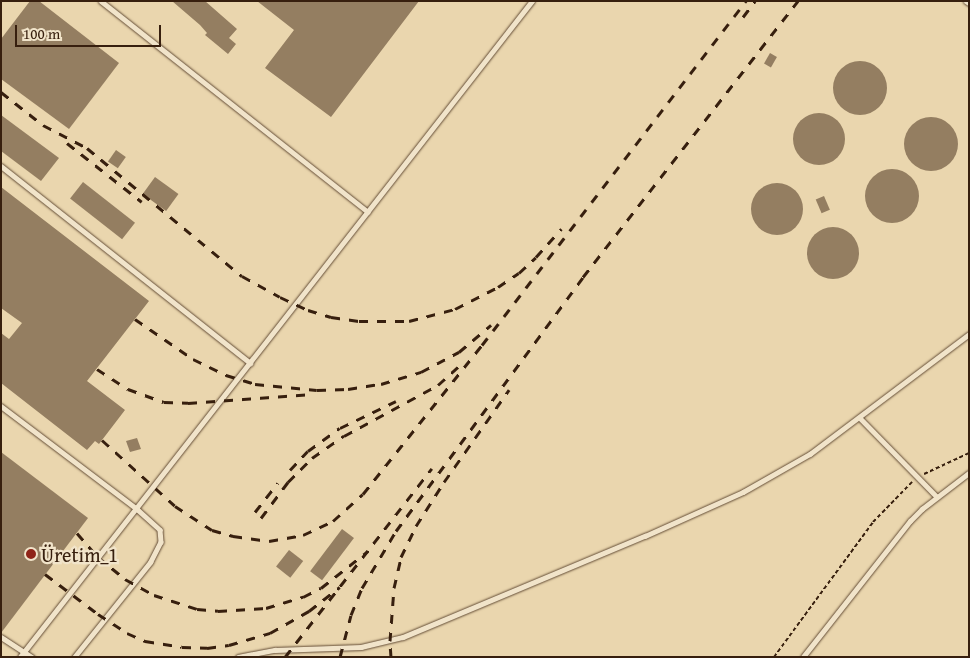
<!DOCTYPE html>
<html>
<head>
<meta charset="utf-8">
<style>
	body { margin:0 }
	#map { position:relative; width:970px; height:658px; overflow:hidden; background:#ead6ae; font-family:"Gentium Book Plus",serif }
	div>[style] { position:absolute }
	.building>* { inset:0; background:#947e61; transform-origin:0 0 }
	.round { border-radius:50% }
	.path>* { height:2px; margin-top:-1px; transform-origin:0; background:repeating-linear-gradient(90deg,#371f0e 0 4px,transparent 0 6.5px) }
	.roads { filter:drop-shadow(0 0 1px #644d36) drop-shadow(0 0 1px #644d36) }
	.service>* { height:4.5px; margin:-2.25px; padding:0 2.25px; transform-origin:2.25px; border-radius:2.25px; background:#f1e4ca }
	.rail>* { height:3px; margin-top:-1.5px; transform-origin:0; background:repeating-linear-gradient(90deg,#371f0e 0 9px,transparent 0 18px) }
	.dots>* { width:14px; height:14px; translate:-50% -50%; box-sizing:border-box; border:2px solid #f1e4ca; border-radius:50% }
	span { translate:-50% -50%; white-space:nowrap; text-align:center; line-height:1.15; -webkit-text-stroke:4.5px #f1e4ca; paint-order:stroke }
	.poi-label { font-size:20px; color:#371f0e }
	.left { translate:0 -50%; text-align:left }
	.frame { position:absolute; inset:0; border:2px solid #371f0e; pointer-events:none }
	.scale { position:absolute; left:15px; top:25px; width:146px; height:22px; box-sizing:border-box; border:2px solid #371f0e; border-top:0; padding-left:6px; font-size:15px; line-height:18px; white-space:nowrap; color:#371f0e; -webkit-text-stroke:4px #f1e4ca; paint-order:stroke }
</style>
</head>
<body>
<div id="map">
	<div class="building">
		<div style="clip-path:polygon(30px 1px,39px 1px,119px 63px,69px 129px,1px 79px,1px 39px)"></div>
		<div style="clip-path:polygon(172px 1px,205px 1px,237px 29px,229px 38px,236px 44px,228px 54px,205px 35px,207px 33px,200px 25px)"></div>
		<div style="clip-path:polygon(257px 1px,419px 1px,331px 117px,265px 68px,294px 30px)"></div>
		<div style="left:770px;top:53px;width:8px;height:12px;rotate:30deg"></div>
		<div class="round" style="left:833px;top:61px;width:54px;height:54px"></div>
		<div class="round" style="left:793px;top:113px;width:52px;height:52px"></div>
		<div style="clip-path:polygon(1px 115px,59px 158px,41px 181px,1px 151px)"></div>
		<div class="round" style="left:904px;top:117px;width:54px;height:54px"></div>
		<div style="left:116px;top:150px;width:12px;height:14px;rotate:35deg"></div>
		<div class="round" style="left:865px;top:169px;width:54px;height:54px"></div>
		<div style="left:155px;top:177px;width:29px;height:21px;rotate:36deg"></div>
		<div style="left:83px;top:182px;width:66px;height:21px;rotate:38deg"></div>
		<div class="round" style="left:751px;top:183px;width:52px;height:52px"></div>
		<div style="clip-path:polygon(1px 187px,149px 301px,87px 381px,125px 410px,99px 444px,95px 441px,87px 450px,1px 383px,1px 333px,9px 339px,22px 323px,1px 308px)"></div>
		<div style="left:824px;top:196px;width:15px;height:9px;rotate:67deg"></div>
		<div class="round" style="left:807px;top:227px;width:52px;height:52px"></div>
		<div style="clip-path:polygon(137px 438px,141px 449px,130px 452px,126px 441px)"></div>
		<div style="clip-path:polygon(1px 452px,88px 518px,1px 633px)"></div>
		<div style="left:342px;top:529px;width:15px;height:53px;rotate:37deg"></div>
		<div style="left:289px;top:550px;width:18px;height:21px;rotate:38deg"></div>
	</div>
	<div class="path">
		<div style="left:924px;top:474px;width:50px;rotate:-25deg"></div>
		<div style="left:774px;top:657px;width:167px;rotate:-53.7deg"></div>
		<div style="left:873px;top:522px;width:56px;rotate:-45.7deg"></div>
	</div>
	<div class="roads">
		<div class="service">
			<div style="left:101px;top:1px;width:340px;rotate:38.3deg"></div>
			<div style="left:966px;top:1px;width:4px;rotate:34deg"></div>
			<div style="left:1px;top:166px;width:318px;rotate:38.3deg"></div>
			<div style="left:1px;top:406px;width:171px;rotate:37.1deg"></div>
			<div style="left:137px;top:509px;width:31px;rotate:42deg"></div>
			<div style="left:160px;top:530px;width:12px;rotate:85deg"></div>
			<div style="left:161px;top:542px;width:22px;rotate:117deg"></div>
			<div style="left:151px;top:562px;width:122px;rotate:128.7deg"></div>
			<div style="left:860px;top:418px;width:110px;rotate:45.7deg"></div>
			<div style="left:1px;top:637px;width:37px;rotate:33deg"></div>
			<div style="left:20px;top:657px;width:832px;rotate:-52.03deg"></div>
			<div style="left:238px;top:657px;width:38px;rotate:-11deg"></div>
			<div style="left:275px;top:650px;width:86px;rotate:-2deg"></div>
			<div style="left:361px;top:647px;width:43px;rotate:-13.4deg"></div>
			<div style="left:403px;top:637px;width:262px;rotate:-22.7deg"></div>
			<div style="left:645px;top:536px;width:107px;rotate:-24.2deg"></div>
			<div style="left:743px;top:492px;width:77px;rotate:-29.6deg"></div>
			<div style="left:810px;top:454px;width:199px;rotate:-37deg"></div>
			<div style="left:803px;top:657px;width:173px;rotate:-51.8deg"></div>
			<div style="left:910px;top:521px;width:17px;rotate:-45deg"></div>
			<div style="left:922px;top:509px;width:59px;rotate:-37.5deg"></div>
		</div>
	</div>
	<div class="rail">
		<div style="left:743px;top:17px;width:20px;rotate:-53deg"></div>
		<div style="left:1px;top:92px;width:53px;rotate:38.2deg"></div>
		<div style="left:43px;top:125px;width:50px;rotate:27.6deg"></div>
		<div style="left:87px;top:148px;width:201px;rotate:39.6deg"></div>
		<div style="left:242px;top:276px;width:43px;rotate:28.9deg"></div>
		<div style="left:280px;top:297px;width:31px;rotate:25deg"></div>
		<div style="left:308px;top:310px;width:24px;rotate:17deg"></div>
		<div style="left:331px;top:317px;width:28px;rotate:8deg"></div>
		<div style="left:359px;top:321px;width:50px"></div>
		<div style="left:409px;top:321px;width:48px;rotate:-14.6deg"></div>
		<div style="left:455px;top:309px;width:48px;rotate:-27.1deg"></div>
		<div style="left:498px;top:287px;width:25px;rotate:-34deg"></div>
		<div style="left:519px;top:273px;width:23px;rotate:-43deg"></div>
		<div style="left:536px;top:257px;width:38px;rotate:-48deg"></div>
		<div style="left:67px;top:143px;width:95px;rotate:38.2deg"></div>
		<div style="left:135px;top:319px;width:70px;rotate:34.6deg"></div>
		<div style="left:193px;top:359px;width:37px;rotate:26deg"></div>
		<div style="left:226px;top:375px;width:30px;rotate:17deg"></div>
		<div style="left:255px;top:384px;width:62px;rotate:5.5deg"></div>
		<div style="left:317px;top:390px;width:31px;rotate:-2deg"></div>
		<div style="left:348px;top:389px;width:33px;rotate:-9deg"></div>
		<div style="left:381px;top:384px;width:42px;rotate:-16.7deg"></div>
		<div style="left:421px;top:372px;width:43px;rotate:-27.8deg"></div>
		<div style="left:459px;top:352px;width:42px;rotate:-40.2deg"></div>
		<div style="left:97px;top:369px;width:37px;rotate:33deg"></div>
		<div style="left:128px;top:389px;width:38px;rotate:20deg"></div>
		<div style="left:164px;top:402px;width:24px;rotate:2deg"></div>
		<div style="left:188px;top:403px;width:125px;rotate:-4.1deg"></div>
		<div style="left:102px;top:440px;width:98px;rotate:42.1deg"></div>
		<div style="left:175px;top:506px;width:44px;rotate:33deg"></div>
		<div style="left:212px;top:530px;width:22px;rotate:16deg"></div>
		<div style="left:233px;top:536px;width:36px;rotate:8deg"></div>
		<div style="left:269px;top:541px;width:35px;rotate:-10deg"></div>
		<div style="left:303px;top:535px;width:33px;rotate:-25deg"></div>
		<div style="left:333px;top:521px;width:40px;rotate:-42deg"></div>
		<div style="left:363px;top:494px;width:191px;rotate:-51.4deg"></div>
		<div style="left:482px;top:345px;width:434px;rotate:-52.5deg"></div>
		<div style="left:290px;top:470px;width:26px;rotate:-47deg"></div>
		<div style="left:308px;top:451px;width:39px;rotate:-36deg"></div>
		<div style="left:340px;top:428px;width:62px;rotate:-25.7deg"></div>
		<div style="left:255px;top:512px;width:37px;rotate:-52deg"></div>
		<div style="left:261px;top:518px;width:45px;rotate:-53.1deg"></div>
		<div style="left:288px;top:482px;width:34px;rotate:-45deg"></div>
		<div style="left:312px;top:458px;width:39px;rotate:-35deg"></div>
		<div style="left:344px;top:436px;width:107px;rotate:-28.5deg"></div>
		<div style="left:438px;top:385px;width:27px;rotate:-42deg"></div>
		<div style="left:77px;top:533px;width:32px;rotate:49deg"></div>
		<div style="left:98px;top:557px;width:35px;rotate:39deg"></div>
		<div style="left:125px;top:579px;width:33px;rotate:29deg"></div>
		<div style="left:154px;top:595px;width:45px;rotate:18deg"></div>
		<div style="left:197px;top:609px;width:21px;rotate:5deg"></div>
		<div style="left:218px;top:611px;width:48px;rotate:-3.6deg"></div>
		<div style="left:266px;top:608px;width:39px;rotate:-17deg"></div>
		<div style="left:303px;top:597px;width:20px;rotate:-27deg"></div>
		<div style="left:321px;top:588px;width:60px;rotate:-38.2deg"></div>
		<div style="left:45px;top:574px;width:66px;rotate:37deg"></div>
		<div style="left:98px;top:614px;width:35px;rotate:33deg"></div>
		<div style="left:127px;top:633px;width:20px;rotate:24deg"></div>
		<div style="left:145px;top:641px;width:37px;rotate:9deg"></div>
		<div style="left:182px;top:647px;width:25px;rotate:2deg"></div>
		<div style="left:207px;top:648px;width:22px;rotate:-8deg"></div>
		<div style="left:229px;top:645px;width:43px;rotate:-16.3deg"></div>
		<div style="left:270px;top:633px;width:45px;rotate:-29.4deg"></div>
		<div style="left:309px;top:611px;width:39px;rotate:-38deg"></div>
		<div style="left:285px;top:657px;width:239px;rotate:-52.1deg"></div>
		<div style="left:340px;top:657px;width:43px;rotate:-75.3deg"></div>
		<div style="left:351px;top:615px;width:29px;rotate:-68deg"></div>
		<div style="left:362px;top:588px;width:66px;rotate:-59.2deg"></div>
		<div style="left:396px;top:531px;width:315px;rotate:-53.6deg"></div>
		<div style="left:583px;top:277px;width:350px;rotate:-52.1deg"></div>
		<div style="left:391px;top:657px;width:16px;rotate:-94deg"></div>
		<div style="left:390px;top:641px;width:53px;rotate:-85.7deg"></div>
		<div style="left:394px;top:588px;width:32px;rotate:-77deg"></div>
		<div style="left:401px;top:557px;width:34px;rotate:-64deg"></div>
		<div style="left:416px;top:526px;width:52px;rotate:-57.5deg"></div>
		<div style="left:444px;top:482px;width:113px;rotate:-54.8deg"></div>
	</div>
	<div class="dots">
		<div style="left:31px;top:554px;background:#8f2418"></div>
	</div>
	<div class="poi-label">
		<span class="left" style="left:41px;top:554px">Üretim_1</span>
	</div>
	<div class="frame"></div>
	<div class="scale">100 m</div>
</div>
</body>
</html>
